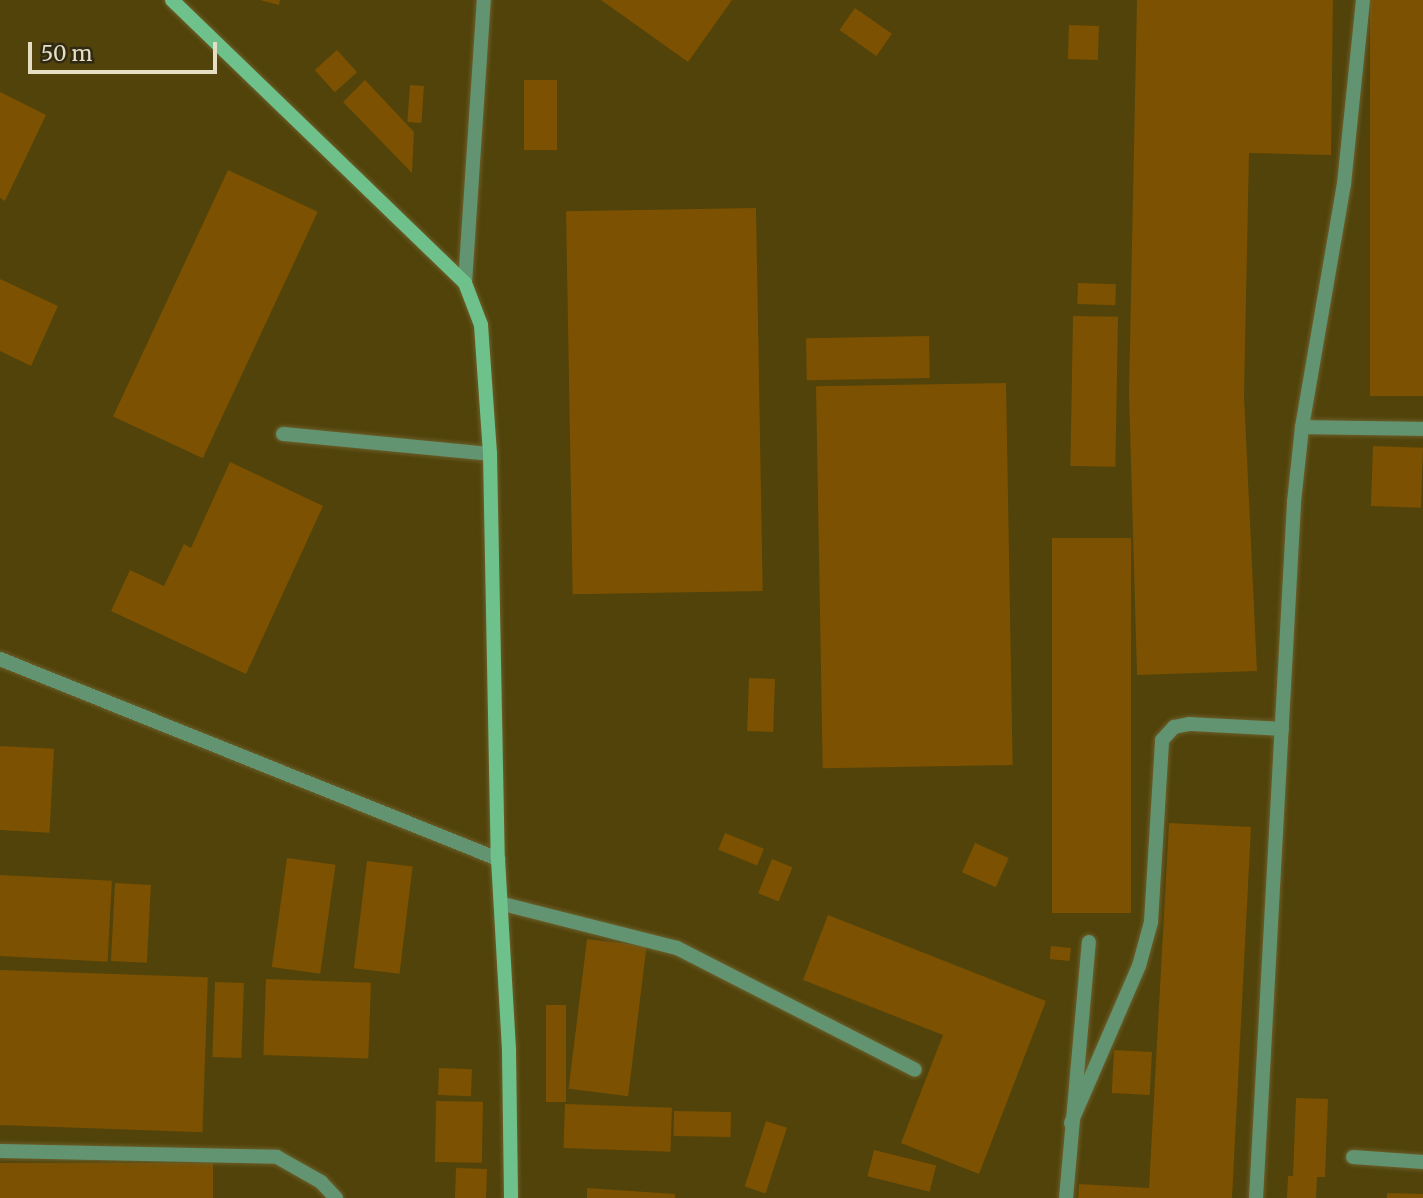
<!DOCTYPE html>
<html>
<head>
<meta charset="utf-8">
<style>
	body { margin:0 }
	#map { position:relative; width:1423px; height:1198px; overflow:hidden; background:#51430a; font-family:Merriweather,serif }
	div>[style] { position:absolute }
	.building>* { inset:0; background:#7c5102; transform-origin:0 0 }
	.roads { filter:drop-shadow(0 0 2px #6c5f2b) drop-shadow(0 0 2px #6c5f2b) }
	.lane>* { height:14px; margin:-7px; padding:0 7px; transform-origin:7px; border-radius:7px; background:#639472 }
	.street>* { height:14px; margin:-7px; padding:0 7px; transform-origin:7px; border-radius:7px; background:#639472 }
	.secondary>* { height:14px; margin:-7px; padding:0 7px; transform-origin:7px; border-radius:7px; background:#6fc18b }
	span { translate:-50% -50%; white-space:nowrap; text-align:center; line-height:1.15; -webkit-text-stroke:5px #302a14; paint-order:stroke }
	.scale { position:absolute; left:28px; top:42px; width:189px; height:32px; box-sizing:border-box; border:4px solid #e6dec3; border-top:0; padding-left:9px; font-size:21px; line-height:24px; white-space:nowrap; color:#e6dec3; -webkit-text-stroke:5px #302a14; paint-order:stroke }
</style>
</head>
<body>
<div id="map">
	<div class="building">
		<div style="clip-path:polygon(260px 0,280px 0,279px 5px)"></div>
		<div style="clip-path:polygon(601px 0,732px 0,688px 62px)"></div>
		<div style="clip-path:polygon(1137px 0,1333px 0,1331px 155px,1249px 153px,1244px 395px,1257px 671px,1137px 675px,1129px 392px)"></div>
		<div style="left:1370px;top:0;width:53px;height:396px"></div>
		<div style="left:855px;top:8px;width:45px;height:27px;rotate:35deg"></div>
		<div style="left:1069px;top:25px;width:30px;height:34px;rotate:2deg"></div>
		<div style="left:337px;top:50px;width:30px;height:30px;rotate:48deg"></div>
		<div style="clip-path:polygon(365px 80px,414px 132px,412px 173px,343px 102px)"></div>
		<div style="left:524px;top:80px;width:33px;height:70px"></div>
		<div style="left:410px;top:85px;width:14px;height:37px;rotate:4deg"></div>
		<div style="clip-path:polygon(0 92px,46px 115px,5px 201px,0 198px)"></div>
		<div style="left:228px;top:170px;width:99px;height:272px;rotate:25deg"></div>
		<div style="left:756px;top:208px;width:383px;height:190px;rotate:89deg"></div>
		<div style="clip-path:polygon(0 279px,58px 306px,31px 366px,0 351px)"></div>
		<div style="left:1078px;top:283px;width:38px;height:21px;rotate:2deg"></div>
		<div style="left:1073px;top:316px;width:45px;height:150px;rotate:1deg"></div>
		<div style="left:929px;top:336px;width:42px;height:123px;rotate:89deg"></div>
		<div style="left:1006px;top:383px;width:382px;height:190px;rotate:89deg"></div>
		<div style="left:1373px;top:446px;width:50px;height:60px;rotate:2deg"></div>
		<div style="clip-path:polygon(230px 462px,323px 506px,246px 674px,111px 611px,130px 570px,164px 586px,184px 544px,191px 548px)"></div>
		<div style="left:1052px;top:538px;width:79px;height:375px"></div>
		<div style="left:749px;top:678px;width:26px;height:53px;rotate:2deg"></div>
		<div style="left:0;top:746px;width:54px;height:84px;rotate:3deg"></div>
		<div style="clip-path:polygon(1169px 823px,1251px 827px,1232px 1198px,1078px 1198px,1079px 1184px,1149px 1188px)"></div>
		<div style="left:725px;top:833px;width:42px;height:18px;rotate:22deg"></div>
		<div style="left:975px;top:843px;width:37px;height:32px;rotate:24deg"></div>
		<div style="left:287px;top:858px;width:49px;height:110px;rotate:8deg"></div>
		<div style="left:772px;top:859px;width:22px;height:37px;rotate:22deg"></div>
		<div style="left:367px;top:861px;width:46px;height:108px;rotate:7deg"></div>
		<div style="left:0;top:875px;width:112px;height:81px;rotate:3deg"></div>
		<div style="left:115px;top:883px;width:36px;height:78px;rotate:3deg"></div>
		<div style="clip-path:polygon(828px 915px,1046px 1001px,979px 1174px,901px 1143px,943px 1035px,803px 980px)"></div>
		<div style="left:587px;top:939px;width:60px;height:151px;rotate:7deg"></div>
		<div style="left:1051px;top:946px;width:20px;height:13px;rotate:6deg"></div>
		<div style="left:0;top:970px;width:208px;height:155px;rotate:2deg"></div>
		<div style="left:266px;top:979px;width:105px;height:76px;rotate:2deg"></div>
		<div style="left:215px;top:982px;width:29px;height:75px;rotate:2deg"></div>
		<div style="left:546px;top:1005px;width:20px;height:97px"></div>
		<div style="left:1114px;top:1050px;width:38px;height:43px;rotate:3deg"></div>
		<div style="left:439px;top:1068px;width:33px;height:27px;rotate:2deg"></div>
		<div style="clip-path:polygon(1296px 1098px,1328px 1099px,1325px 1177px,1317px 1177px,1316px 1198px,1287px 1198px,1288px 1176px,1293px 1176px)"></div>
		<div style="left:436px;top:1101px;width:47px;height:61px;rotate:1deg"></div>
		<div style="left:565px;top:1104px;width:107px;height:44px;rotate:2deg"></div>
		<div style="left:674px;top:1111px;width:57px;height:25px;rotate:1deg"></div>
		<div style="left:766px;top:1121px;width:22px;height:69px;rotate:18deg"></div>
		<div style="left:874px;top:1150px;width:64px;height:27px;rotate:14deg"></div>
		<div style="left:213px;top:1163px;width:35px;height:213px;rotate:90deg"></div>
		<div style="left:456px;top:1168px;width:31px;height:30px;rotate:2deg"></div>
		<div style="clip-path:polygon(587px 1188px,675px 1194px,675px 1198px,587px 1198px)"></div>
		<div style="clip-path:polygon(1387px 1193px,1423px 1194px,1423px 1198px,1387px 1198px)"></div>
	</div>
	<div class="roads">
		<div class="lane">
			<div style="left:1302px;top:427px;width:121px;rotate:0.9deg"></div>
			<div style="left:283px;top:434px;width:208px;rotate:5.5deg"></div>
			<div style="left:503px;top:904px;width:179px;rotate:14.2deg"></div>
			<div style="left:677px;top:948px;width:267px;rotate:27.1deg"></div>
			<div style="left:1071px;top:1123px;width:171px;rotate:-66.6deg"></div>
			<div style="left:1139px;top:966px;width:46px;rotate:-74.7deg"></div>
			<div style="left:1151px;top:922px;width:182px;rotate:-86.5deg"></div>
			<div style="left:1162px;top:740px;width:18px;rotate:-47deg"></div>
			<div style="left:1174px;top:727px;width:16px;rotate:-11deg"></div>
			<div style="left:1190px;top:724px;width:92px;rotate:3.1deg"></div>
			<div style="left:0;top:1151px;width:277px;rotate:1.2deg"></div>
			<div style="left:277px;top:1157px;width:51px;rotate:29.6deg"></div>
			<div style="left:321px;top:1182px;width:22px;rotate:47deg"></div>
			<div style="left:1353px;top:1157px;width:70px;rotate:4.1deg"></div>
			<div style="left:1066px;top:1198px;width:257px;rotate:-84.9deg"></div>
			<div style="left:1256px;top:1198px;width:697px;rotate:-86.87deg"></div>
			<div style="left:1294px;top:502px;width:75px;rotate:-83.9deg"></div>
			<div style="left:1302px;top:427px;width:247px;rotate:-80.2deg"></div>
			<div style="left:1344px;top:184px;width:185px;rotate:-84.1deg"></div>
		</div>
		<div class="street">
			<div style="left:465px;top:283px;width:284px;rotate:-86.2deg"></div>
			<div style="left:0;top:659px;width:537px;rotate:21.88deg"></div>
		</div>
		<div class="secondary">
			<div style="left:172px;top:0;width:407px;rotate:44deg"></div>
			<div style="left:465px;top:283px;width:45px;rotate:69.1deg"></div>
			<div style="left:481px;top:325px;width:129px;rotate:86deg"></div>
			<div style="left:490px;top:454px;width:405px;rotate:88.9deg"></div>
			<div style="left:498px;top:859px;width:193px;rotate:86.7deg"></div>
			<div style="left:509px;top:1052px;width:146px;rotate:89.2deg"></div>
		</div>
	</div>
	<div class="scale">50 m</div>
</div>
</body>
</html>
